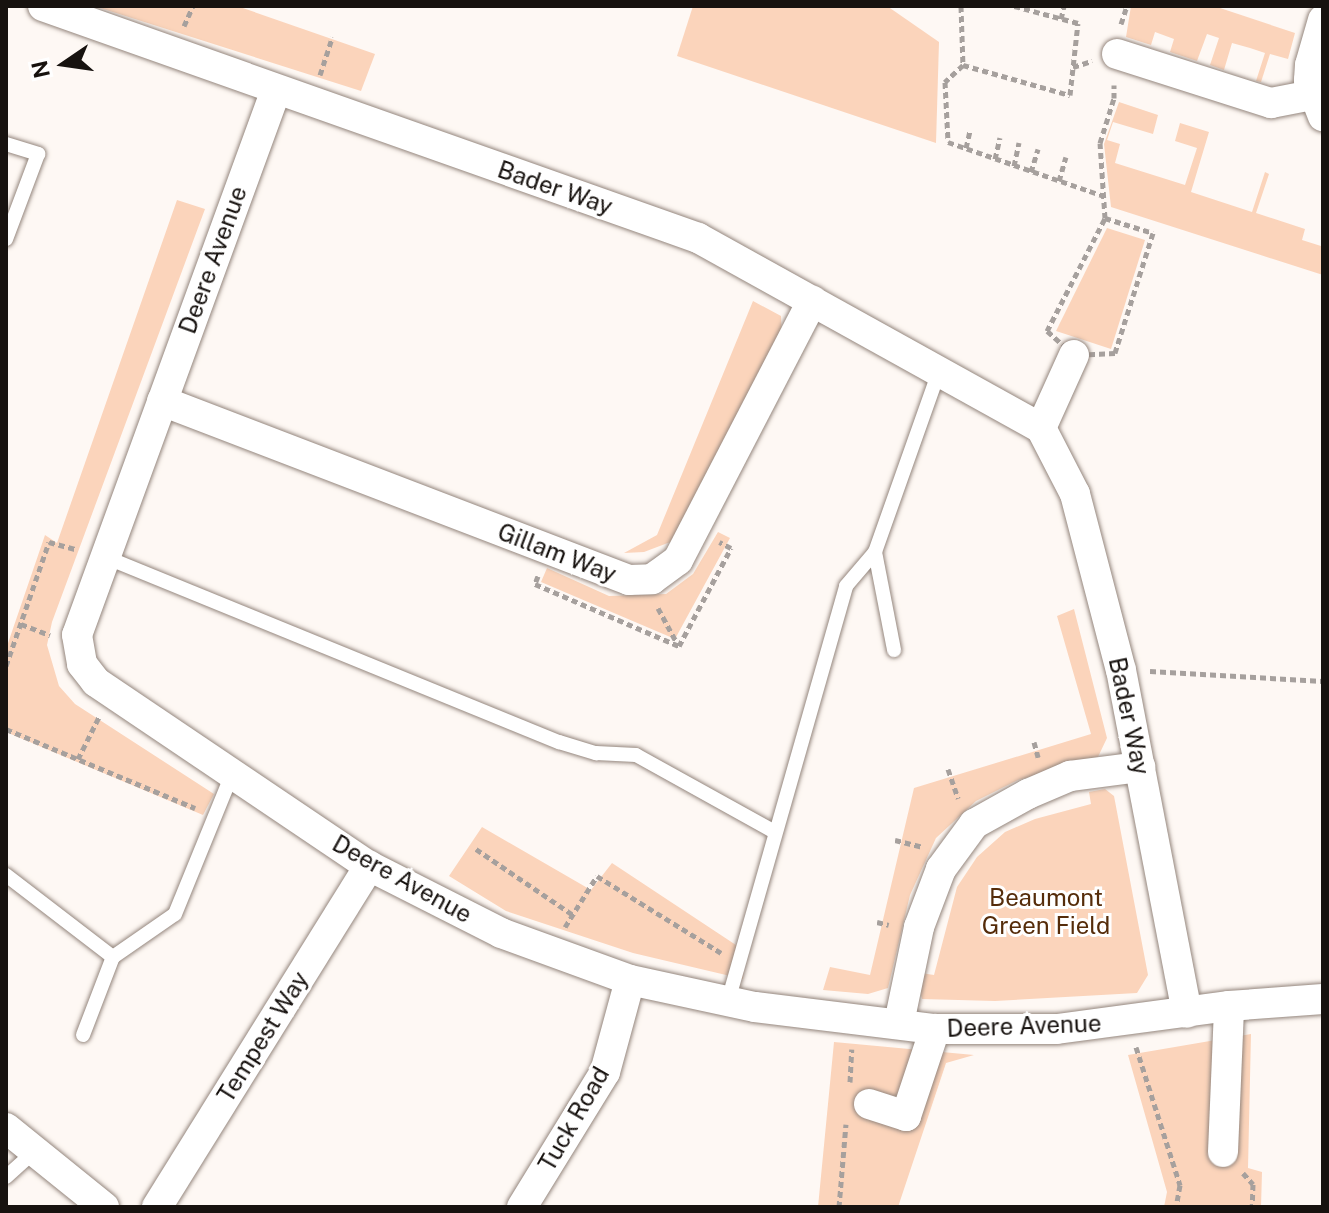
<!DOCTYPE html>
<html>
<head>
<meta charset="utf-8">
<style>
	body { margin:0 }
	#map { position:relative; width:1329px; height:1213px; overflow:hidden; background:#fef8f4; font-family:"Public Sans",sans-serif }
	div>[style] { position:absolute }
	.green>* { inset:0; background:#fbd4bb }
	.path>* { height:5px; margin-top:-2.5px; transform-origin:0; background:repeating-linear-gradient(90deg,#a6a09d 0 6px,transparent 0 10px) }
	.roads { filter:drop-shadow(0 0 2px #94867d) drop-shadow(0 0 2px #94867d) }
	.service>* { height:14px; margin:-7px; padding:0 7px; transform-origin:7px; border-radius:7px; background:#fff }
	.minor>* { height:30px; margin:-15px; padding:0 15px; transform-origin:15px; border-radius:15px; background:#fff }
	span { translate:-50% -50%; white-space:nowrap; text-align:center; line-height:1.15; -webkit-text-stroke:6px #fff; paint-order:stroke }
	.street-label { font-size:24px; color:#17120f }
	.park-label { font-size:24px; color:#552c0a }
	.frame { position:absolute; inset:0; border:8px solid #17120f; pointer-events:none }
	.north { position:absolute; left:24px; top:24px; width:80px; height:80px; -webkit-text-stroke:6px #fff; paint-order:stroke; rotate:257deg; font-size:22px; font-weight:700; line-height:32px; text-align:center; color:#17120f }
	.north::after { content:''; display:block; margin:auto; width:28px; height:36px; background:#17120f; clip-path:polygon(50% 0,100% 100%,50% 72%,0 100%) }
</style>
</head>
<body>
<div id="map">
	<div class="green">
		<div style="clip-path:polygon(94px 6px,237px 6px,375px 54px,361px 91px)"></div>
		<div style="clip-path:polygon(693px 6px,887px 6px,939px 42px,936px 143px,677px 56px)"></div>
		<div style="clip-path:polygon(1131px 6px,1214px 6px,1295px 33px,1288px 59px,1270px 54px,1261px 82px,1256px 81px,1265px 53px,1250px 48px,1232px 43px,1224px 70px,1210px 65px,1219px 38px,1207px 34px,1197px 61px,1170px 52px,1174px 39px,1155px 32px,1151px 45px,1126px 37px)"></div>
		<div style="clip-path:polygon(1119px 102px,1158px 115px,1153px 134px,1113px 122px,1107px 140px,1120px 144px,1115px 163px,1185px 185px,1197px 148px,1175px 141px,1180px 123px,1209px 132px,1191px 192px,1252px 212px,1265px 172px,1269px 174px,1256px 213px,1305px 229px,1302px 240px,1321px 246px,1323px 241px,1323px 275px,1111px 207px,1104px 144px)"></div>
		<div style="clip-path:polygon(177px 200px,205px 209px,52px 622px,47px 645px,59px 686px,75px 704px,214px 794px,203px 815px,6px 732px,6px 649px,45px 535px,57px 543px)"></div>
		<div style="clip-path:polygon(1107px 228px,1145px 240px,1111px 349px,1056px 331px)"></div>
		<div style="clip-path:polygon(753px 301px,781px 316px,782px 338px,673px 541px,644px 552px,624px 553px,657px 535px)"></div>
		<div style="clip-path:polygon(718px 532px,730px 538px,675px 639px,541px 582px,547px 568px,609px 596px,666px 594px,693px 574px)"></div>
		<div style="clip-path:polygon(1074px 609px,1107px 738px,1097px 759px,1018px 780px,976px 801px,936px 838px,910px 895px,888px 988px,868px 994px,823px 990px,830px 967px,870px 975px,914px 788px,1091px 734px,1057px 616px)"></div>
		<div style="clip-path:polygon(1105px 789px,1114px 796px,1148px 975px,1137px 993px,995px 1001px,922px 999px,919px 987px,921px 973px,934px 975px,957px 887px,977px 857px,1005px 832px,1035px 819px,1091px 804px,1089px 792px)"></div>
		<div style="clip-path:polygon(482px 827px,591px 890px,612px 863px,745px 951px,743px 979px,633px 953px,506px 911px,449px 876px)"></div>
		<div style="clip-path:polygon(1251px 1034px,1248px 1168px,1262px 1172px,1261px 1207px,1164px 1207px,1167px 1192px,1128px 1055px)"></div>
		<div style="clip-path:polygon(834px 1042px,974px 1055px,946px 1063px,898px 1207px,818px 1207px)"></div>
	</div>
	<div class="path">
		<div style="left:961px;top:6px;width:59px;rotate:88.1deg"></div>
		<div style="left:963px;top:65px;width:111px;rotate:15.7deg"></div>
		<div style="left:1070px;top:95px;width:72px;rotate:-83.7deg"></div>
		<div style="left:1078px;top:23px;width:66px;rotate:-165.1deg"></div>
		<div style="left:1061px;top:19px;width:13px;rotate:-77deg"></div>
		<div style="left:1121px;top:24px;width:19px;rotate:-72deg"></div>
		<div style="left:184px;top:26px;width:22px;rotate:-66deg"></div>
		<div style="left:963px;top:65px;width:25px;rotate:137deg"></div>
		<div style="left:945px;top:82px;width:60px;rotate:87.1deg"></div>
		<div style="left:948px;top:142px;width:165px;rotate:19.1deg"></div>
		<div style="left:1073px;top:67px;width:20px;rotate:-18deg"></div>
		<div style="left:320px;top:75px;width:40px;rotate:-72deg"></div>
		<div style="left:966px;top:148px;width:17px;rotate:-77deg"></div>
		<div style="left:995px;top:159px;width:22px;rotate:-77deg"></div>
		<div style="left:1014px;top:166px;width:24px;rotate:-78deg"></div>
		<div style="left:1031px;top:172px;width:24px;rotate:-73deg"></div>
		<div style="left:1059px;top:181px;width:25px;rotate:-74deg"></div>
		<div style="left:1105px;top:218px;width:50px;rotate:17.4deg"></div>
		<div style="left:1153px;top:233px;width:126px;rotate:107.6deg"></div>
		<div style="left:1115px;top:353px;width:41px;rotate:177.2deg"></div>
		<div style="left:1074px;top:355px;width:36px;rotate:-138deg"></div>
		<div style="left:1047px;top:331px;width:127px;rotate:-62.8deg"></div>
		<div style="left:1105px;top:218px;width:75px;rotate:-93.8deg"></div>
		<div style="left:1100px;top:143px;width:47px;rotate:-72.7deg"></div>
		<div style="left:1114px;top:98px;width:13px;rotate:-90deg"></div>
		<div style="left:538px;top:576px;width:9px;rotate:111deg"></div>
		<div style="left:535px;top:584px;width:157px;rotate:23.3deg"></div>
		<div style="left:679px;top:646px;width:111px;rotate:-62deg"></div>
		<div style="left:731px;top:548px;width:13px;rotate:-153deg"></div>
		<div style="left:658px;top:608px;width:42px;rotate:61.6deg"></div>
		<div style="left:21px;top:624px;width:31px;rotate:21deg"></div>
		<div style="left:6px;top:666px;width:131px;rotate:-70.9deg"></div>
		<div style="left:49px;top:542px;width:28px;rotate:15deg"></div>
		<div style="left:1150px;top:671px;width:173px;rotate:3.3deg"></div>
		<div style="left:6px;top:729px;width:205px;rotate:22.7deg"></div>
		<div style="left:1034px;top:742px;width:16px;rotate:75deg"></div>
		<div style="left:78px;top:759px;width:47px;rotate:-63.4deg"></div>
		<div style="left:948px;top:769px;width:31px;rotate:71deg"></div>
		<div style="left:895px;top:840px;width:29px;rotate:14deg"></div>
		<div style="left:476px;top:849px;width:117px;rotate:34.2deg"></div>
		<div style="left:877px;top:922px;width:12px;rotate:14deg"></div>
		<div style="left:565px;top:927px;width:60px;rotate:-57.9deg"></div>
		<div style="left:597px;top:876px;width:146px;rotate:31.8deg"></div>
		<div style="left:1136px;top:1047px;width:145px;rotate:72.3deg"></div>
		<div style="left:1180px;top:1185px;width:22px;rotate:100deg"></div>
		<div style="left:850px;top:1082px;width:33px;rotate:-87deg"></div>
		<div style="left:1243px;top:1173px;width:15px;rotate:48deg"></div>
		<div style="left:1253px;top:1184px;width:23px;rotate:92deg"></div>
		<div style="left:839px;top:1207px;width:83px;rotate:-85.2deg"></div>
	</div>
	<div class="roads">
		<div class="service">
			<div style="left:6px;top:144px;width:34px;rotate:17deg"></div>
			<div style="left:38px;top:154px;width:91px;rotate:110.6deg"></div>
			<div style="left:875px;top:552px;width:100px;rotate:79deg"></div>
			<div style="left:105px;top:557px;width:490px;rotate:22.2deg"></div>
			<div style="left:559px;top:742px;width:39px;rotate:17deg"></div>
			<div style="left:596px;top:753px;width:40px;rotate:2.9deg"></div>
			<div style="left:636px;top:755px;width:159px;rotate:29deg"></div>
			<div style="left:6px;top:875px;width:135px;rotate:37.5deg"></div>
			<div style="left:728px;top:1001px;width:431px;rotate:-74.1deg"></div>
			<div style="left:846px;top:586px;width:45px;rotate:-49.5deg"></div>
			<div style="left:875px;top:552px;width:192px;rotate:-70.5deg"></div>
			<div style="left:83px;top:1035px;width:84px;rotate:-69deg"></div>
			<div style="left:113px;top:957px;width:75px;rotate:-34.7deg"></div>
			<div style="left:175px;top:914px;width:151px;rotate:-67.8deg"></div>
			<div style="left:6px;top:1177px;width:36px;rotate:-42deg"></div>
		</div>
		<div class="minor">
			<div style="left:43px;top:6px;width:695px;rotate:19.5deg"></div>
			<div style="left:698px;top:238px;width:392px;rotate:29deg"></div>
			<div style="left:1041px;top:428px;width:74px;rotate:62.7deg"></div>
			<div style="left:1075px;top:494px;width:182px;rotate:75.4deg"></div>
			<div style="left:1121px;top:670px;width:349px;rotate:79.1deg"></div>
			<div style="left:1323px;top:20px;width:47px;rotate:106.1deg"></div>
			<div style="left:1310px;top:65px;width:15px;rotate:94deg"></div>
			<div style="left:1309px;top:80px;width:39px;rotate:69deg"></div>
			<div style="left:1117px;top:54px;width:162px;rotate:17.7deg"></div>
			<div style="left:1271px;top:103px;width:42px;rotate:-11deg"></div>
			<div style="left:276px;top:90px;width:580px;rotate:110.06deg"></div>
			<div style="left:77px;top:635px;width:29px;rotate:80deg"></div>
			<div style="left:82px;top:664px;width:23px;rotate:52deg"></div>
			<div style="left:96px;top:682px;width:329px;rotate:34deg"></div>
			<div style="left:369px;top:866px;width:148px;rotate:26.9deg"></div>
			<div style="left:501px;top:933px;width:137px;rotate:20deg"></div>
			<div style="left:630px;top:980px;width:128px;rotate:12.2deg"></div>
			<div style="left:755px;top:1007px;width:181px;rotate:7deg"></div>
			<div style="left:935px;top:1029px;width:122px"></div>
			<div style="left:1057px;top:1029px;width:174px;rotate:-7.6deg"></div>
			<div style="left:1229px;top:1006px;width:94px;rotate:-4.3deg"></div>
			<div style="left:162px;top:401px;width:500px;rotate:20.97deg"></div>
			<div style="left:629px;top:580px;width:23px;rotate:-2deg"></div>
			<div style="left:652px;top:579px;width:32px;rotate:-36deg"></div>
			<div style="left:678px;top:560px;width:292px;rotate:-62.6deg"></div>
			<div style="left:1041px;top:428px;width:80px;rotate:-65.7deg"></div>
			<div style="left:899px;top:1023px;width:98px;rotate:-78.2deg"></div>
			<div style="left:919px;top:927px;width:62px;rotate:-69.2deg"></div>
			<div style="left:941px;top:869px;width:56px;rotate:-53.7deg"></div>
			<div style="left:974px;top:824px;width:62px;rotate:-29.1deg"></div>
			<div style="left:1028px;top:794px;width:46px;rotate:-23.2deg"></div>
			<div style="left:1070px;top:776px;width:71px;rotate:-7.3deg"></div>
			<div style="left:869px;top:1104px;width:39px;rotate:18deg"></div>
			<div style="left:906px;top:1116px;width:92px;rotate:-71.6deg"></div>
			<div style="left:6px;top:1128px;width:126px;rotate:38.9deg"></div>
			<div style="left:1223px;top:1152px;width:146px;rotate:-87.6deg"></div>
			<div style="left:157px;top:1207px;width:402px;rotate:-58.1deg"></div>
			<div style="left:522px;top:1207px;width:158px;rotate:-58.4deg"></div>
			<div style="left:605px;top:1072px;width:95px;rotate:-74.8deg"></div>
		</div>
	</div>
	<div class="street-label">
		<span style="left:555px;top:188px;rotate:19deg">Bader Way</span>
		<span style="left:213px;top:260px;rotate:-70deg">Deere Avenue</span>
		<span style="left:557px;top:553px;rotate:21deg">Gillam Way</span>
		<span style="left:1129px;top:716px;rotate:78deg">Bader Way</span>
		<span style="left:402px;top:879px;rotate:29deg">Deere Avenue</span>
		<span style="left:1024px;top:1026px;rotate:-2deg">Deere Avenue</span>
		<span style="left:263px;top:1037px;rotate:-58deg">Tempest Way</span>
		<span style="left:574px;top:1119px;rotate:-60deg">Tuck Road</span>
	</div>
	<div class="park-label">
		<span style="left:1046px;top:912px">Beaumont<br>Green Field</span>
	</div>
	<div class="frame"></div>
	<div class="north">N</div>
</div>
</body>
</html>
